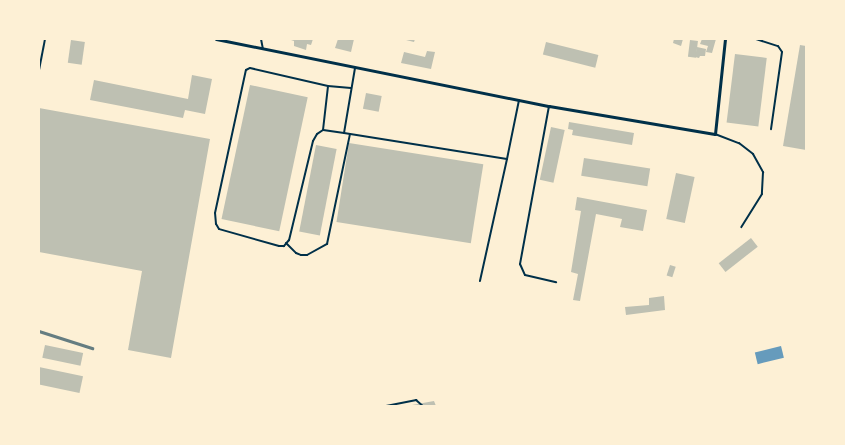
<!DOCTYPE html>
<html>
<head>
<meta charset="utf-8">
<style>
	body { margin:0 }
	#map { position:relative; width:845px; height:445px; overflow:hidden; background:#fdf0d5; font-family:Jost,sans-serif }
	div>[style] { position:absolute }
	.water>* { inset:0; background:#669bbc; transform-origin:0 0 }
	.building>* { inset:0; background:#bec0b2; transform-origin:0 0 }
	.service>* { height:2px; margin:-1px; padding:0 1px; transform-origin:1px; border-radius:1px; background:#003049 }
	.minor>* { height:3px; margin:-1.5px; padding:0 1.5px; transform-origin:1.5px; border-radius:1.5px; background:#003049 }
	.rail>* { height:2.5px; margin:-1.25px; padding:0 1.25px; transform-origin:1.25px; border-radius:1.25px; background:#657d81 }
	span { translate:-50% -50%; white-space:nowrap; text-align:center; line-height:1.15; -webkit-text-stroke:4.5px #fdf0d5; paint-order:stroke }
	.frame { position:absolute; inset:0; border:40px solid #fdf0d5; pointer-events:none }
</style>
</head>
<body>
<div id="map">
	<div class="water">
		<div style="left:781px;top:346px;width:12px;height:27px;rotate:76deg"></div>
	</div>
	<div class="building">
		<div style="clip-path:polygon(288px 39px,313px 39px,311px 45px,307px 44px,306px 50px,294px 46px,294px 41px)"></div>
		<div style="clip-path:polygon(338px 39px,354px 39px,351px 52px,335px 48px)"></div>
		<div style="clip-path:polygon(402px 39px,415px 39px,414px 42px)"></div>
		<div style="clip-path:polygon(674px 39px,683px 39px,681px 46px,673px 43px)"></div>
		<div style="clip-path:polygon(702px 39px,716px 39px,712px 53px,706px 52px,708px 46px,700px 44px)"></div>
		<div style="left:71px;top:40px;width:14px;height:23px;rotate:8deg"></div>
		<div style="left:690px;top:40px;width:8px;height:17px;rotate:7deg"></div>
		<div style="left:546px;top:42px;width:54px;height:13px;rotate:14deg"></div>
		<div style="clip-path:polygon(800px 45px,806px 46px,806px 150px,783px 146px)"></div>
		<div style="clip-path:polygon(697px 47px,706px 49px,705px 56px,700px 56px,699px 58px,695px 57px)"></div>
		<div style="clip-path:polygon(427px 51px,435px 52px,431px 69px,401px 63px,404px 52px,425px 57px)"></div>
		<div style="left:735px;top:54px;width:32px;height:69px;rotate:7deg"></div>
		<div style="clip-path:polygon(192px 75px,212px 79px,205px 114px,185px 110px,183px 118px,90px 100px,94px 80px,188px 99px)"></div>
		<div style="left:250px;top:85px;width:59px;height:137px;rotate:12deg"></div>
		<div style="left:366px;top:93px;width:16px;height:16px;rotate:11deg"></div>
		<div style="clip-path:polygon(39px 108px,210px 139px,171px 358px,128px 350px,142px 271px,39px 252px)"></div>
		<div style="clip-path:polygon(569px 122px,634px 133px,632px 145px,572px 135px,573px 130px,568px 129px)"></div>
		<div style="left:551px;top:127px;width:14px;height:54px;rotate:12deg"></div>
		<div style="left:349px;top:143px;width:136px;height:80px;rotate:9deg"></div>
		<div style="left:316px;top:145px;width:21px;height:88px;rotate:11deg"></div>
		<div style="left:584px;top:158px;width:67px;height:18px;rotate:9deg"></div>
		<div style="left:676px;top:173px;width:19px;height:47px;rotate:12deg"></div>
		<div style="clip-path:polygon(577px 197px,647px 210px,643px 231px,620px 227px,622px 219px,596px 214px,580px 301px,573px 300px,578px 274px,571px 272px,581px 211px,575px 210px)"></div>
		<div style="left:751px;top:238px;width:11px;height:41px;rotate:52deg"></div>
		<div style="left:670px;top:265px;width:6px;height:11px;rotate:18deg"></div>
		<div style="clip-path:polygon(664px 296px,665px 310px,626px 315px,625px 307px,649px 305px,649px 298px)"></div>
		<div style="left:45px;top:345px;width:39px;height:13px;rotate:12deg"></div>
		<div style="left:39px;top:367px;width:45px;height:17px;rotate:12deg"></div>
		<div style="clip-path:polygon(434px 401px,436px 406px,412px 406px,412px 405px)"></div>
	</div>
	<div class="service">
		<div style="left:261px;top:39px;width:10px;rotate:79deg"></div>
		<div style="left:756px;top:39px;width:23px;rotate:18deg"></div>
		<div style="left:778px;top:46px;width:7px;rotate:56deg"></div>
		<div style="left:782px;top:52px;width:78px;rotate:98.1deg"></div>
		<div style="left:355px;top:68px;width:66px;rotate:99.6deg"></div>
		<div style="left:344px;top:133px;width:165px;rotate:9.1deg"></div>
		<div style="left:507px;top:159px;width:125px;rotate:102.5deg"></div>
		<div style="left:39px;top:70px;width:32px;rotate:-79deg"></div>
		<div style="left:549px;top:106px;width:161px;rotate:100.4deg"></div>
		<div style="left:520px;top:264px;width:12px;rotate:66deg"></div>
		<div style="left:525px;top:275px;width:32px;rotate:13deg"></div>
		<div style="left:323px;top:130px;width:44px;rotate:-83.5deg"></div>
		<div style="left:344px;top:133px;width:21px;rotate:-172deg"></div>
		<div style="left:323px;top:130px;width:7px;rotate:146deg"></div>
		<div style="left:317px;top:134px;width:8px;rotate:120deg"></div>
		<div style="left:313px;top:141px;width:102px;rotate:103.6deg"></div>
		<div style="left:289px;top:240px;width:8px;rotate:130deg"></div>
		<div style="left:284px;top:246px;width:5px;rotate:180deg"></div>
		<div style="left:279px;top:246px;width:62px;rotate:-164.2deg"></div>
		<div style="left:219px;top:229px;width:6px;rotate:-121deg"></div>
		<div style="left:216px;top:224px;width:11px;rotate:-95deg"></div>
		<div style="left:215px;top:213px;width:146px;rotate:-77.8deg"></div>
		<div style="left:246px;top:70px;width:4px;rotate:-27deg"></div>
		<div style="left:250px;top:68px;width:80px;rotate:13deg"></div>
		<div style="left:328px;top:86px;width:23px;rotate:5deg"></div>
		<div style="left:715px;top:134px;width:26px;rotate:21deg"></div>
		<div style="left:739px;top:143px;width:18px;rotate:38deg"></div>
		<div style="left:753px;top:154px;width:21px;rotate:61deg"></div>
		<div style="left:763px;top:172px;width:22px;rotate:93deg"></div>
		<div style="left:762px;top:194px;width:39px;rotate:122deg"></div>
		<div style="left:507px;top:159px;width:60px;rotate:-78.5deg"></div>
		<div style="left:286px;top:243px;width:14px;rotate:45deg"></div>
		<div style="left:296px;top:253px;width:5px;rotate:22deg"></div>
		<div style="left:301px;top:255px;width:6px"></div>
		<div style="left:307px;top:255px;width:23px;rotate:-29deg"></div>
		<div style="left:327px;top:244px;width:112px;rotate:-78.2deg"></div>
		<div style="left:386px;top:406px;width:31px;rotate:-11deg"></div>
		<div style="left:416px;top:400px;width:9px;rotate:41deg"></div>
	</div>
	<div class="minor">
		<div style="left:216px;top:39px;width:340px;rotate:11.4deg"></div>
		<div style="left:549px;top:106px;width:168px;rotate:9.6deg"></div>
		<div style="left:715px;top:134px;width:96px;rotate:-84deg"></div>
	</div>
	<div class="rail">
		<div style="left:39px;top:331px;width:56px;rotate:17.8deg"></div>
	</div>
	<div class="frame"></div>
</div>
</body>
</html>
